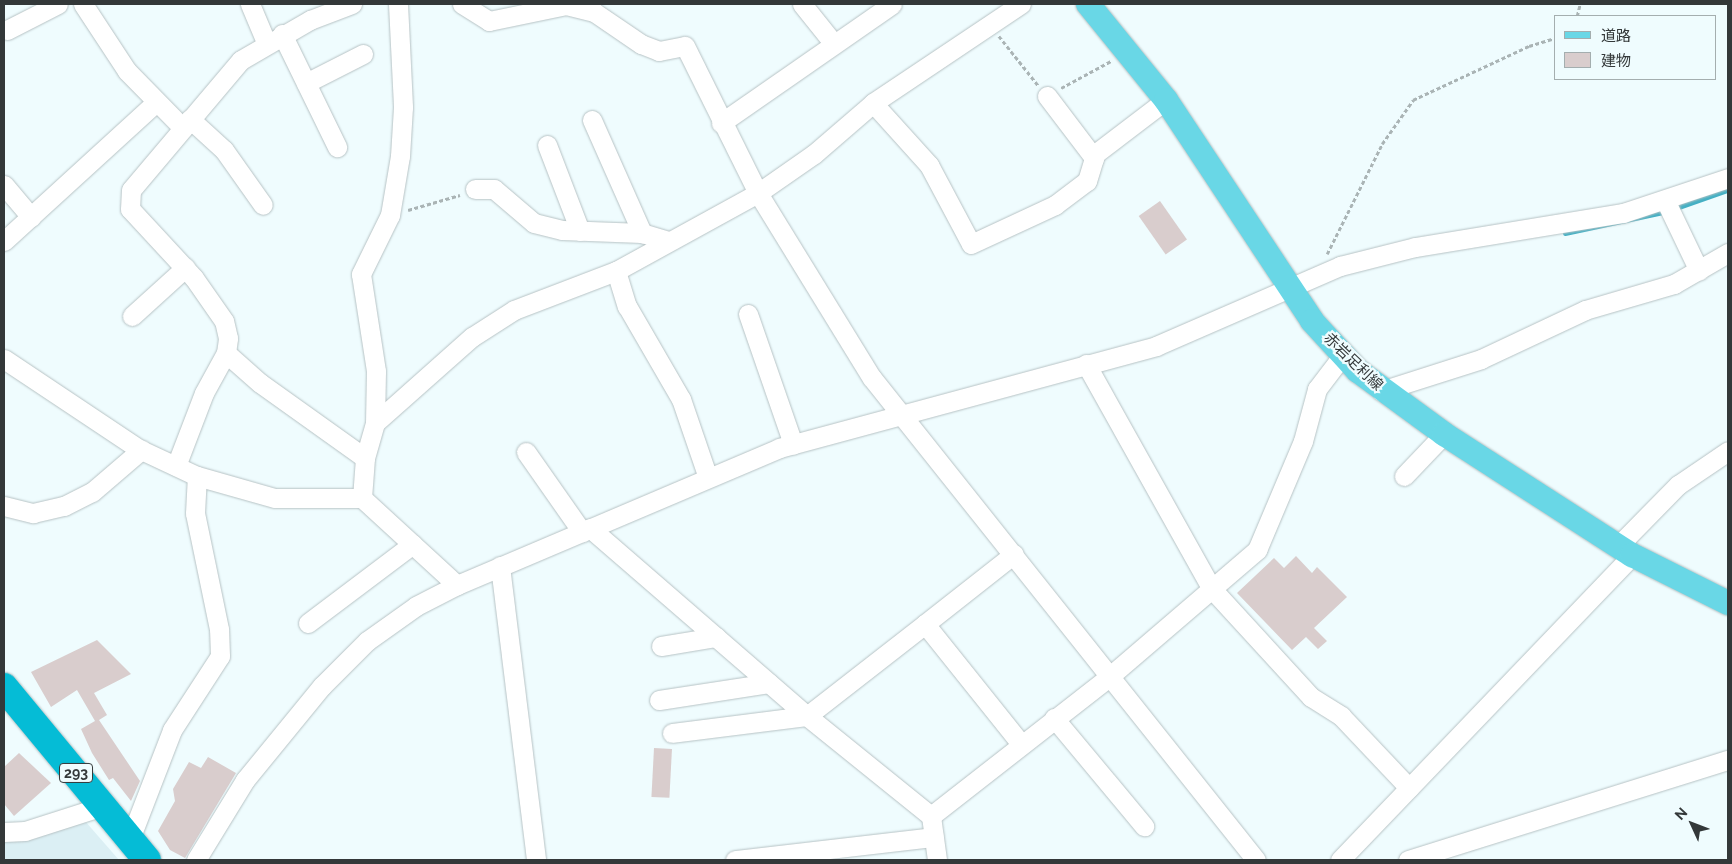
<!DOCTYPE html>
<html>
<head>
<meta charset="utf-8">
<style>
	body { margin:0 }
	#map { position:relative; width:1732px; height:864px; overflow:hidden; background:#effcfe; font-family:Raleway,"Noto Sans JP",sans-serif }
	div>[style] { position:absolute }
	.built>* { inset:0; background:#dbeff4 }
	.water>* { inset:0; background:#44b0c4 }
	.stream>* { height:4.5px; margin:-2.25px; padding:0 2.25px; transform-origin:2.25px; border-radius:2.25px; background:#44b0c4 }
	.building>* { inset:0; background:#d9cdcd; transform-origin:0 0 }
	.path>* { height:2.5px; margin-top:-1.25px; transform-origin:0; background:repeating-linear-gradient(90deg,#aab4b5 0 4px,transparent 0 6.5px) }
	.roads { filter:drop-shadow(0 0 1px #b6c2c4) drop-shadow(0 0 1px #b6c2c4) }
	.minor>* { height:19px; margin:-9.5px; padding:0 9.5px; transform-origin:9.5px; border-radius:9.5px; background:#fff }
	.major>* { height:24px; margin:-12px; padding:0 12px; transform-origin:12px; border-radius:12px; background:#69d7e6 }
	.highway>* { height:28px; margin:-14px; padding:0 14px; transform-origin:14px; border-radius:14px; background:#05bcd6 }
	span { translate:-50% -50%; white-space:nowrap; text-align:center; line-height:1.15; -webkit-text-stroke:4.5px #effcfe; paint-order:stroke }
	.shield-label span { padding:1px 4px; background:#effcfe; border:1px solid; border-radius:4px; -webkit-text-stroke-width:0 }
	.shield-label { font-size:14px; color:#333839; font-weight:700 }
	.street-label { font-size:15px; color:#333839 }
	.frame { position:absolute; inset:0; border:5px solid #333839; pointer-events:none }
	.legend { position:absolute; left:1554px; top:15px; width:162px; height:65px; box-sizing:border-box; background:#effcfe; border:1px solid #a4aeaf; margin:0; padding:6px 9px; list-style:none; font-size:15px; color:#333839 }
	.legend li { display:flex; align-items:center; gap:10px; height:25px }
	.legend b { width:25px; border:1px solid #a4aeaf }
	.north { position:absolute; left:1667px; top:799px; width:50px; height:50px; -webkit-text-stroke:4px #effcfe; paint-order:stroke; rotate:313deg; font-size:14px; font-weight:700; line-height:20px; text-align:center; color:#333839 }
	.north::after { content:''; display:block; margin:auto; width:18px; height:22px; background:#333839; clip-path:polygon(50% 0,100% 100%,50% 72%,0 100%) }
</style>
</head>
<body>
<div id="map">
	<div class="built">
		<div style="clip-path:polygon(85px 821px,119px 860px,4px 860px,4px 838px)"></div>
	</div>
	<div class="water">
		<div style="clip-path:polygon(1728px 181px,1728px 193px,1674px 212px,1672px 203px)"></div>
	</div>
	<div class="stream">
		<div style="left:1565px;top:233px;width:101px;rotate:-12deg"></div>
	</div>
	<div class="building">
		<div style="left:1160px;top:201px;width:47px;height:26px;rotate:55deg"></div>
		<div style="clip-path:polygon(1296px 556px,1312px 573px,1317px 567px,1347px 597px,1314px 628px,1327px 641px,1318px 649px,1306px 637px,1292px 650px,1237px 593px,1274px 558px,1284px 568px)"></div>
		<div style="clip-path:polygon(97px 640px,131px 674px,94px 693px,107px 715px,99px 720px,140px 781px,131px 801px,113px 778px,109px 780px,92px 753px,81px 729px,95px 721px,77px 690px,51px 707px,31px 672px)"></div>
		<div style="left:654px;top:748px;width:18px;height:49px;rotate:3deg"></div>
		<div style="clip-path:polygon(19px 753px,51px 783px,14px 816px,4px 804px,4px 767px)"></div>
		<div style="clip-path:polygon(208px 757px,236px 773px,185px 858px,170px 850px,158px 831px,175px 801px,173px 789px,189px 762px,201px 768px)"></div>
	</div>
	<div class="path">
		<div style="left:1577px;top:16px;width:12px;rotate:-76deg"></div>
		<div style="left:999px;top:36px;width:63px;rotate:51.5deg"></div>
		<div style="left:1061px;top:88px;width:57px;rotate:-28.4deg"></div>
		<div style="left:408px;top:210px;width:54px;rotate:-16.1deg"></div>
		<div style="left:1327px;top:254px;width:123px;rotate:-63.4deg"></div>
		<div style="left:1382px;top:144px;width:54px;rotate:-54.8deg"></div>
		<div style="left:1413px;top:100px;width:128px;rotate:-25deg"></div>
		<div style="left:1529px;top:46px;width:28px;rotate:-17deg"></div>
	</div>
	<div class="roads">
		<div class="minor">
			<div style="left:83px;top:4px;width:80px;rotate:56.7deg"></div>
			<div style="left:127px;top:71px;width:80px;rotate:45.5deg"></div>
			<div style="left:250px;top:4px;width:41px;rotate:67.2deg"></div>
			<div style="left:398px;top:4px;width:103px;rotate:87.2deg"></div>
			<div style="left:403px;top:107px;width:49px;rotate:93.5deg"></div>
			<div style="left:400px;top:156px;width:60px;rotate:99.6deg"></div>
			<div style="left:390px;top:215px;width:66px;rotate:116.2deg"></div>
			<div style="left:361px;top:274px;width:98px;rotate:81.2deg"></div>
			<div style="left:376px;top:371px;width:52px;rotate:91.1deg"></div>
			<div style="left:375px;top:423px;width:36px;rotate:106deg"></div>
			<div style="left:365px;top:458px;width:40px;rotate:94.3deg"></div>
			<div style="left:362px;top:498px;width:129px;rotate:42.5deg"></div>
			<div style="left:462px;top:4px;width:32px;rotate:32deg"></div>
			<div style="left:489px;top:21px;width:79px;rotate:-11.7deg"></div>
			<div style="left:566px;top:5px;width:29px;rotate:14deg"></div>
			<div style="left:594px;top:12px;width:57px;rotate:34.2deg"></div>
			<div style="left:641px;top:44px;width:19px;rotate:21deg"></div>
			<div style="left:659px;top:51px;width:26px;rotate:-11deg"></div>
			<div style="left:685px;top:46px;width:164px;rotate:63.6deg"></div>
			<div style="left:758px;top:193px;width:217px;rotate:58.4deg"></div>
			<div style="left:872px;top:378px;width:616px;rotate:51.46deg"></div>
			<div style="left:802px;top:4px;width:51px;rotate:51.3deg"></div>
			<div style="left:7px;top:30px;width:57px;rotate:-27deg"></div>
			<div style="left:282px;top:34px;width:126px;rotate:64deg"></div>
			<div style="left:306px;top:83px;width:64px;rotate:-27deg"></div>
			<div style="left:1047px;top:96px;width:78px;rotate:52.8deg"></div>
			<div style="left:873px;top:103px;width:84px;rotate:47.9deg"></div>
			<div style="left:929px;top:165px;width:89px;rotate:62deg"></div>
			<div style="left:971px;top:244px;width:93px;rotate:-24.9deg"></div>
			<div style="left:1055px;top:205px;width:40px;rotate:-37deg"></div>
			<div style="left:1087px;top:181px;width:28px;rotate:-73deg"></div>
			<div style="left:1095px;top:154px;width:89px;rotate:-37.3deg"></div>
			<div style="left:190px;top:119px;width:46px;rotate:42.4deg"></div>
			<div style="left:224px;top:150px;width:67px;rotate:54.7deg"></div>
			<div style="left:592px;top:120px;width:124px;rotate:66.1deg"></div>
			<div style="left:721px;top:123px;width:208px;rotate:-34.8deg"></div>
			<div style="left:547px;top:145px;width:92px;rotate:69deg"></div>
			<div style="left:4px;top:185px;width:42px;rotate:49.8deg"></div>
			<div style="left:475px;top:189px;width:19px"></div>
			<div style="left:494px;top:189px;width:52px;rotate:40.4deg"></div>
			<div style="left:534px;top:223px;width:29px;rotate:14deg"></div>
			<div style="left:562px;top:230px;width:80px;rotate:2.1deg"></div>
			<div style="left:642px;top:233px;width:27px;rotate:17deg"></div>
			<div style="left:1666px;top:202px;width:76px;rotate:64.4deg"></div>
			<div style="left:4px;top:241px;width:205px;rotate:-42.4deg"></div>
			<div style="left:616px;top:271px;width:37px;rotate:73deg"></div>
			<div style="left:627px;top:306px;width:108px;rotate:59.9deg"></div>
			<div style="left:681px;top:399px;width:83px;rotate:71.1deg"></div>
			<div style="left:748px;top:314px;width:138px;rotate:70.9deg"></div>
			<div style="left:132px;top:316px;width:72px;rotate:-42.2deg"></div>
			<div style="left:226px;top:353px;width:45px;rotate:41.4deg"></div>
			<div style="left:260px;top:383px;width:129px;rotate:35.5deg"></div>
			<div style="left:4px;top:359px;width:162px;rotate:33.7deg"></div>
			<div style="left:139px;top:449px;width:64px;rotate:25deg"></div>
			<div style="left:197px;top:476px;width:81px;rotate:15.8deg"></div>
			<div style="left:275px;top:498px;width:87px"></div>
			<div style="left:1086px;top:364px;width:258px;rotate:60.8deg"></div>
			<div style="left:1212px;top:589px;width:147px;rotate:47.5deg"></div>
			<div style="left:1311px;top:697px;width:36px;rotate:32deg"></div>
			<div style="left:1341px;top:716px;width:99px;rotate:46.6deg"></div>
			<div style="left:1381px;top:391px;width:105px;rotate:-17.7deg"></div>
			<div style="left:1481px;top:359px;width:115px;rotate:-25.2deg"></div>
			<div style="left:1585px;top:310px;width:93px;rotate:-16.3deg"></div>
			<div style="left:1674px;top:284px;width:62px;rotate:-29.9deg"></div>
			<div style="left:375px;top:423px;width:130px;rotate:-41.6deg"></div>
			<div style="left:472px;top:337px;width:50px;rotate:-32.7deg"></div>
			<div style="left:514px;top:310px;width:109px;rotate:-20.9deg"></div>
			<div style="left:616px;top:271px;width:162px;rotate:-28.8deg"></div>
			<div style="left:758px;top:193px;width:68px;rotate:-34.9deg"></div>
			<div style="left:814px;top:154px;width:78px;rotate:-40.8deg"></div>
			<div style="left:873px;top:103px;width:178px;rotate:-33.8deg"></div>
			<div style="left:526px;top:452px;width:98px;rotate:55deg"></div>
			<div style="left:176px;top:466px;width:78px;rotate:-69deg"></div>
			<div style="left:204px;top:393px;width:46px;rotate:-61.2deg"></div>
			<div style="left:226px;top:353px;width:15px;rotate:-82deg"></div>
			<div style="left:228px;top:338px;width:17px;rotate:-103deg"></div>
			<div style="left:224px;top:321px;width:52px;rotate:-124.9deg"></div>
			<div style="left:194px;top:278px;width:94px;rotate:-132.8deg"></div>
			<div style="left:130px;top:209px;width:19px;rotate:-87deg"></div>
			<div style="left:131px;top:190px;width:170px;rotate:-49.8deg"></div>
			<div style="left:241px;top:60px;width:80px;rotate:-30.1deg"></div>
			<div style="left:310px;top:20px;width:45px;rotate:-20.9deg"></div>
			<div style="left:1404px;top:476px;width:58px;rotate:-46.4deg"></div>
			<div style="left:4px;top:506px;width:30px;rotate:14deg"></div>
			<div style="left:33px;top:513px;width:32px;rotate:-13deg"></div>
			<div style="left:64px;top:506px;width:31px;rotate:-27deg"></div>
			<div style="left:92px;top:492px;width:65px;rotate:-40.6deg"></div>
			<div style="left:590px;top:528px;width:287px;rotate:40.9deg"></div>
			<div style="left:807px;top:716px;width:159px;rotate:38.9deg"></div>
			<div style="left:931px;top:816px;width:44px;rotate:82.2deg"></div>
			<div style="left:1618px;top:546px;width:86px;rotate:-45.5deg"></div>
			<div style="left:1678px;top:485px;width:60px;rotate:-34.2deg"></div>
			<div style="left:500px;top:566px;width:296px;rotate:83deg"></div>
			<div style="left:308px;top:623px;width:131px;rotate:-37deg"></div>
			<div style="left:925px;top:624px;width:113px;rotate:-38.2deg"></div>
			<div style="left:661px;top:646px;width:56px;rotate:-9.3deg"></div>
			<div style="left:659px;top:700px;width:111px;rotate:-8.8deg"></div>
			<div style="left:1054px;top:718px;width:141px;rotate:50.2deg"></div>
			<div style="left:672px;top:733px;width:136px;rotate:-7.2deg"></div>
			<div style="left:807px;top:716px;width:150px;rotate:-37.9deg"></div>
			<div style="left:925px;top:624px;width:154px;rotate:51.3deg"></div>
			<div style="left:931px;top:816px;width:227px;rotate:-38deg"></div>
			<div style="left:1110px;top:676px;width:194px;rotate:-40.6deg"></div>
			<div style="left:1257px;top:550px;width:118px;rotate:-67.1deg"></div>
			<div style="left:1303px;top:441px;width:54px;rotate:-74.9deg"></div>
			<div style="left:1317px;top:389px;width:43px;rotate:-52.6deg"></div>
			<div style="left:4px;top:832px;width:21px;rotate:-3deg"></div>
			<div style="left:25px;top:831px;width:82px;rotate:-17.8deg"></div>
			<div style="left:130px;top:839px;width:117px;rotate:-68.9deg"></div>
			<div style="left:172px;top:730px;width:88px;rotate:-57deg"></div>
			<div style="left:220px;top:656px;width:27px;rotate:-92deg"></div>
			<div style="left:219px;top:629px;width:118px;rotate:-101.7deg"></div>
			<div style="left:195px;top:513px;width:37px;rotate:-87deg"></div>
			<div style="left:196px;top:860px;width:94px;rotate:-58.5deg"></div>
			<div style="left:245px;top:780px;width:122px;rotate:-50.7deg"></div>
			<div style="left:322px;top:686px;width:64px;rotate:-45deg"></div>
			<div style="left:367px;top:641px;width:60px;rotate:-35.5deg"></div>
			<div style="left:416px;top:606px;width:46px;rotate:-27.1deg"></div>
			<div style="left:457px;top:585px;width:350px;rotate:-23deg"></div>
			<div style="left:779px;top:448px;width:391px;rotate:-15.1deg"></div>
			<div style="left:1156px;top:346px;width:201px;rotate:-23.5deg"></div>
			<div style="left:1340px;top:266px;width:77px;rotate:-14.2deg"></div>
			<div style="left:1415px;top:247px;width:211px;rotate:-9.3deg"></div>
			<div style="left:1623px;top:213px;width:111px;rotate:-18.4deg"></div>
			<div style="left:735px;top:860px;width:200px;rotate:-6.6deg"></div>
			<div style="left:1340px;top:860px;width:422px;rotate:-46.2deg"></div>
			<div style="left:1408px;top:860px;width:335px;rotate:-17.4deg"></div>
		</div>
		<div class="major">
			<div style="left:1088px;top:4px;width:124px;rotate:50.9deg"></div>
			<div style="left:1166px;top:100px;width:265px;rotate:56.5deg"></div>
			<div style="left:1312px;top:321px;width:68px;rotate:47.4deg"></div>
			<div style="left:1358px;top:371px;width:107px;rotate:36.2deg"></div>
			<div style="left:1444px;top:434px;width:224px;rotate:32.8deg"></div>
			<div style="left:1632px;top:555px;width:107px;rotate:26.6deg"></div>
		</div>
		<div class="highway">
			<div style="left:4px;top:687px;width:224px;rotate:50.4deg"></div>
		</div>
	</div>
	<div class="shield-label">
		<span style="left:76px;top:773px">293</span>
	</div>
	<div class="street-label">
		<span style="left:1353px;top:362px;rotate:44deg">赤岩足利線</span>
	</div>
	<div class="frame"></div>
	<ul class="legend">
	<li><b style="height:6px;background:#69d7e6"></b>道路</li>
	<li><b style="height:14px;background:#d9cdcd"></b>建物</li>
	</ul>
	<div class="north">N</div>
</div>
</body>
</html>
